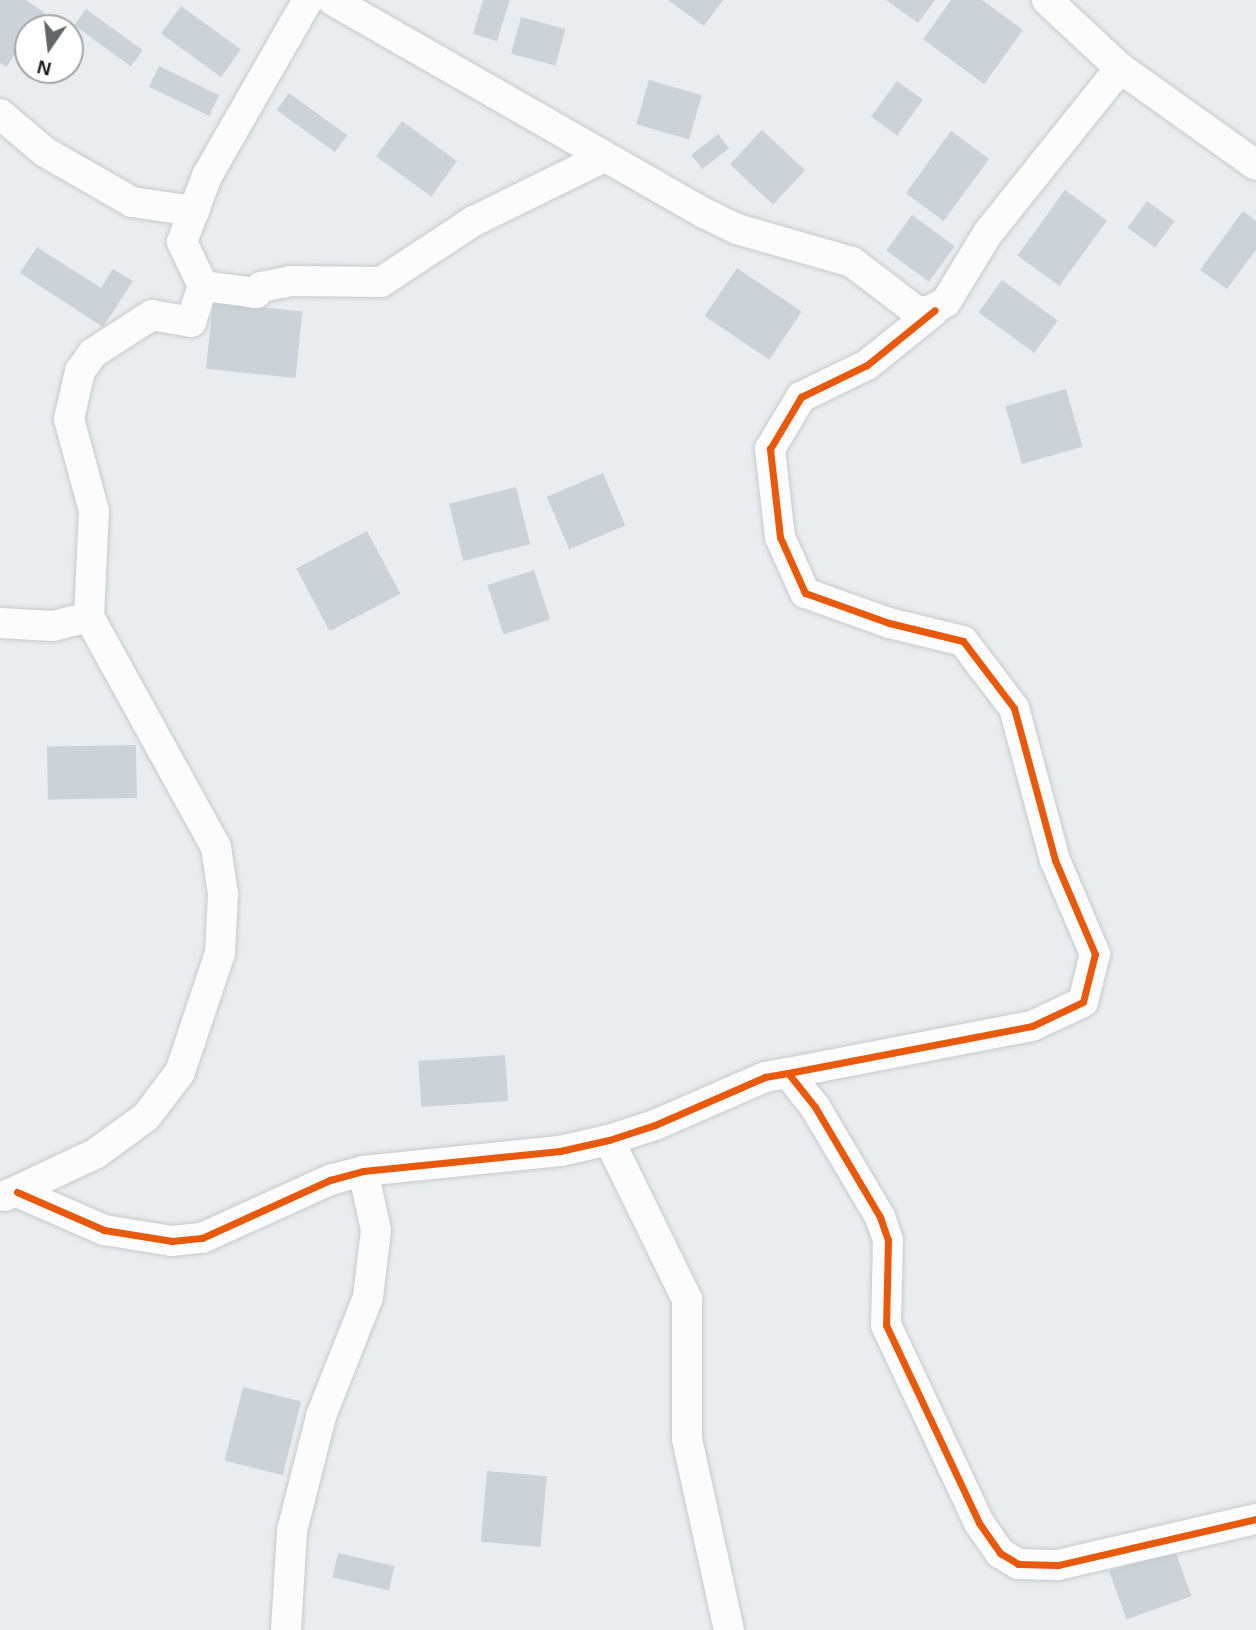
<!DOCTYPE html>
<html>
<head>
<meta charset="utf-8">
<style>
	body { margin:0 }
	#map { position:relative; width:1256px; height:1630px; overflow:hidden; background:#e9edf0; font-family:Arial,sans-serif }
	div>[style] { position:absolute }
	.building>* { inset:0; background:#cbd3d8; transform-origin:0 0 }
	.roads { filter:drop-shadow(0 0 2px #c7c9cc) drop-shadow(0 0 2px #c7c9cc) }
	.minor>* { height:30px; margin:-15px; padding:0 15px; transform-origin:15px; border-radius:15px; background:#fcfcfd }
	.cycleway>* { height:7px; margin:-3.5px; padding:0 3.5px; transform-origin:3.5px; border-radius:3.5px; background:#e8590c }
	span { translate:-50% -50%; white-space:nowrap; text-align:center; line-height:1.15; -webkit-text-stroke:5px #fff; paint-order:stroke }
	.north { position:absolute; left:14px; top:14px; width:70px; height:70px; box-sizing:border-box; background:#fff; border:2px solid #a4a5a6; border-radius:50%; rotate:194deg; font-size:19px; font-weight:700; line-height:28px; text-align:center; color:#1b1e20 }
	.north::after { content:''; display:block; margin:auto; width:24px; height:32px; background:#636669; clip-path:polygon(50% 0,100% 100%,50% 72%,0 100%) }
</style>
</head>
<body>
<div id="map">
	<div class="building">
		<div style="clip-path:polygon(0 0,26px 0,45px 13px,34px 28px,28px 28px,28px 36px,6px 67px,0 63px)"></div>
		<div style="clip-path:polygon(483px 0,510px 0,497px 41px,473px 34px)"></div>
		<div style="clip-path:polygon(668px 0,723px 0,704px 26px)"></div>
		<div style="clip-path:polygon(886px 0,935px 0,918px 23px)"></div>
		<div style="clip-path:polygon(951px 0,982px 0,1023px 30px,984px 84px,923px 39px)"></div>
		<div style="left:181px;top:6px;width:74px;height:34px;rotate:36deg"></div>
		<div style="left:86px;top:9px;width:70px;height:20px;rotate:36deg"></div>
		<div style="left:521px;top:17px;width:46px;height:38px;rotate:15deg"></div>
		<div style="left:159px;top:66px;width:67px;height:23px;rotate:26deg"></div>
		<div style="left:649px;top:80px;width:55px;height:46px;rotate:16deg"></div>
		<div style="left:897px;top:81px;width:32px;height:44px;rotate:36deg"></div>
		<div style="left:289px;top:93px;width:72px;height:21px;rotate:36deg"></div>
		<div style="left:402px;top:121px;width:68px;height:44px;rotate:36deg"></div>
		<div style="left:762px;top:130px;width:59px;height:47px;rotate:43deg"></div>
		<div style="left:951px;top:131px;width:47px;height:77px;rotate:36deg"></div>
		<div style="left:718px;top:134px;width:18px;height:34px;rotate:52deg"></div>
		<div style="left:1065px;top:190px;width:52px;height:81px;rotate:36deg"></div>
		<div style="left:1147px;top:201px;width:34px;height:33px;rotate:36deg"></div>
		<div style="clip-path:polygon(1243px 211px,1256px 221px,1256px 250px,1227px 289px,1200px 270px)"></div>
		<div style="left:912px;top:215px;width:53px;height:44px;rotate:36deg"></div>
		<div style="clip-path:polygon(37px 247px,101px 288px,113px 269px,133px 281px,103px 327px,20px 273px)"></div>
		<div style="left:737px;top:268px;width:78px;height:58px;rotate:34deg"></div>
		<div style="left:1002px;top:280px;width:69px;height:40px;rotate:36deg"></div>
		<div style="left:213px;top:302px;width:90px;height:67px;rotate:6deg"></div>
		<div style="left:1066px;top:389px;width:60px;height:63px;rotate:74deg"></div>
		<div style="left:603px;top:473px;width:57px;height:61px;rotate:67deg"></div>
		<div style="left:516px;top:487px;width:59px;height:69px;rotate:76deg"></div>
		<div style="left:367px;top:531px;width:71px;height:80px;rotate:62deg"></div>
		<div style="left:534px;top:570px;width:52px;height:49px;rotate:72deg"></div>
		<div style="left:136px;top:745px;width:53px;height:89px;rotate:89deg"></div>
		<div style="left:505px;top:1055px;width:46px;height:87px;rotate:86deg"></div>
		<div style="left:243px;top:1387px;width:60px;height:76px;rotate:14deg"></div>
		<div style="left:487px;top:1471px;width:60px;height:71px;rotate:5deg"></div>
		<div style="left:1174px;top:1548px;width:51px;height:69px;rotate:70deg"></div>
		<div style="left:338px;top:1553px;width:58px;height:25px;rotate:13deg"></div>
	</div>
	<div class="roads">
		<div class="minor">
			<div style="left:332px;top:0;width:429px;rotate:29.8deg"></div>
			<div style="left:704px;top:213px;width:37px;rotate:26deg"></div>
			<div style="left:737px;top:229px;width:120px;rotate:16deg"></div>
			<div style="left:852px;top:262px;width:79px;rotate:37.3deg"></div>
			<div style="left:915px;top:310px;width:12px;rotate:9deg"></div>
			<div style="left:927px;top:312px;width:21px;rotate:-28deg"></div>
			<div style="left:946px;top:302px;width:81px;rotate:-58.7deg"></div>
			<div style="left:988px;top:233px;width:211px;rotate:-51.3deg"></div>
			<div style="left:1047px;top:0;width:100px;rotate:43deg"></div>
			<div style="left:1120px;top:68px;width:167px;rotate:35.5deg"></div>
			<div style="left:0;top:114px;width:59px;rotate:40.2deg"></div>
			<div style="left:45px;top:152px;width:100px;rotate:29.9deg"></div>
			<div style="left:132px;top:202px;width:63px;rotate:8.3deg"></div>
			<div style="left:203px;top:286px;width:49px;rotate:-115.5deg"></div>
			<div style="left:182px;top:242px;width:71px;rotate:-69.3deg"></div>
			<div style="left:207px;top:176px;width:203px;rotate:-60.2deg"></div>
			<div style="left:0;top:623px;width:53px;rotate:3.2deg"></div>
			<div style="left:53px;top:626px;width:37px;rotate:-14deg"></div>
			<div style="left:89px;top:617px;width:106px;rotate:-87.3deg"></div>
			<div style="left:94px;top:511px;width:95px;rotate:-105.2deg"></div>
			<div style="left:69px;top:419px;width:49px;rotate:-77.1deg"></div>
			<div style="left:80px;top:371px;width:22px;rotate:-54deg"></div>
			<div style="left:93px;top:353px;width:70px;rotate:-32.8deg"></div>
			<div style="left:152px;top:315px;width:40px;rotate:10deg"></div>
			<div style="left:191px;top:322px;width:38px;rotate:-72deg"></div>
			<div style="left:203px;top:286px;width:53px;rotate:7.5deg"></div>
			<div style="left:256px;top:293px;width:8px;rotate:-50deg"></div>
			<div style="left:261px;top:287px;width:31px;rotate:-11deg"></div>
			<div style="left:291px;top:281px;width:90px;rotate:0.6deg"></div>
			<div style="left:381px;top:282px;width:111px;rotate:-33.3deg"></div>
			<div style="left:474px;top:221px;width:143px;rotate:-26.2deg"></div>
			<div style="left:788px;top:1073px;width:248px;rotate:-10.9deg"></div>
			<div style="left:1032px;top:1026px;width:56px;rotate:-25.2deg"></div>
			<div style="left:1083px;top:1002px;width:49px;rotate:-76deg"></div>
			<div style="left:1095px;top:954px;width:102px;rotate:-113.1deg"></div>
			<div style="left:1055px;top:860px;width:157px;rotate:-105.1deg"></div>
			<div style="left:1014px;top:708px;width:84px;rotate:-127.3deg"></div>
			<div style="left:963px;top:641px;width:76px;rotate:-166.3deg"></div>
			<div style="left:889px;top:623px;width:89px;rotate:-160.3deg"></div>
			<div style="left:805px;top:593px;width:61px;rotate:-114.1deg"></div>
			<div style="left:780px;top:537px;width:89px;rotate:-96.5deg"></div>
			<div style="left:770px;top:449px;width:61px;rotate:-59.2deg"></div>
			<div style="left:801px;top:397px;width:73px;rotate:-25.9deg"></div>
			<div style="left:867px;top:365px;width:87px;rotate:-39deg"></div>
			<div style="left:609px;top:1140px;width:177px;rotate:63.9deg"></div>
			<div style="left:687px;top:1299px;width:140px;rotate:90deg"></div>
			<div style="left:687px;top:1439px;width:196px;rotate:77.6deg"></div>
			<div style="left:17px;top:1192px;width:95px;rotate:23.6deg"></div>
			<div style="left:104px;top:1230px;width:69px;rotate:9.2deg"></div>
			<div style="left:172px;top:1241px;width:30px;rotate:-6deg"></div>
			<div style="left:202px;top:1238px;width:141px;rotate:-24.4deg"></div>
			<div style="left:330px;top:1180px;width:34px;rotate:-15deg"></div>
			<div style="left:363px;top:1171px;width:198px;rotate:-5.8deg"></div>
			<div style="left:560px;top:1151px;width:50px;rotate:-12.7deg"></div>
			<div style="left:609px;top:1140px;width:48px;rotate:-18.1deg"></div>
			<div style="left:655px;top:1125px;width:120px;rotate:-23.6deg"></div>
			<div style="left:765px;top:1077px;width:23px;rotate:-10deg"></div>
			<div style="left:788px;top:1073px;width:43px;rotate:51.5deg"></div>
			<div style="left:815px;top:1107px;width:128px;rotate:59.4deg"></div>
			<div style="left:880px;top:1217px;width:24px;rotate:71deg"></div>
			<div style="left:888px;top:1240px;width:85px;rotate:91.3deg"></div>
			<div style="left:886px;top:1325px;width:219px;rotate:64.8deg"></div>
			<div style="left:979px;top:1523px;width:37px;rotate:55deg"></div>
			<div style="left:1000px;top:1553px;width:21px;rotate:31deg"></div>
			<div style="left:1018px;top:1564px;width:40px;rotate:1.4deg"></div>
			<div style="left:1058px;top:1565px;width:203px;rotate:-13.1deg"></div>
			<div style="left:5px;top:1196px;width:99px;rotate:-25deg"></div>
			<div style="left:95px;top:1154px;width:63px;rotate:-36deg"></div>
			<div style="left:146px;top:1117px;width:56px;rotate:-52.9deg"></div>
			<div style="left:180px;top:1072px;width:126px;rotate:-71.4deg"></div>
			<div style="left:220px;top:953px;width:59px;rotate:-87.1deg"></div>
			<div style="left:223px;top:894px;width:48px;rotate:-98.5deg"></div>
			<div style="left:216px;top:847px;width:263px;rotate:-118.9deg"></div>
			<div style="left:286px;top:1630px;width:99px;rotate:-86.5deg"></div>
			<div style="left:292px;top:1531px;width:119px;rotate:-75.8deg"></div>
			<div style="left:321px;top:1416px;width:128px;rotate:-68.4deg"></div>
			<div style="left:368px;top:1297px;width:67px;rotate:-83.2deg"></div>
			<div style="left:376px;top:1230px;width:60px;rotate:-102.4deg"></div>
		</div>
	</div>
	<div class="cycleway">
		<div style="left:788px;top:1073px;width:248px;rotate:-10.9deg"></div>
		<div style="left:1032px;top:1026px;width:56px;rotate:-25.2deg"></div>
		<div style="left:1083px;top:1002px;width:49px;rotate:-76deg"></div>
		<div style="left:1095px;top:954px;width:102px;rotate:-113.1deg"></div>
		<div style="left:1055px;top:860px;width:157px;rotate:-105.1deg"></div>
		<div style="left:1014px;top:708px;width:84px;rotate:-127.3deg"></div>
		<div style="left:963px;top:641px;width:76px;rotate:-166.3deg"></div>
		<div style="left:889px;top:623px;width:89px;rotate:-160.3deg"></div>
		<div style="left:805px;top:593px;width:61px;rotate:-114.1deg"></div>
		<div style="left:780px;top:537px;width:89px;rotate:-96.5deg"></div>
		<div style="left:770px;top:449px;width:61px;rotate:-59.2deg"></div>
		<div style="left:801px;top:397px;width:73px;rotate:-25.9deg"></div>
		<div style="left:867px;top:365px;width:87px;rotate:-39deg"></div>
		<div style="left:17px;top:1192px;width:95px;rotate:23.6deg"></div>
		<div style="left:104px;top:1230px;width:69px;rotate:9.2deg"></div>
		<div style="left:172px;top:1241px;width:30px;rotate:-6deg"></div>
		<div style="left:202px;top:1238px;width:141px;rotate:-24.4deg"></div>
		<div style="left:330px;top:1180px;width:34px;rotate:-15deg"></div>
		<div style="left:363px;top:1171px;width:198px;rotate:-5.8deg"></div>
		<div style="left:560px;top:1151px;width:50px;rotate:-12.7deg"></div>
		<div style="left:609px;top:1140px;width:48px;rotate:-18.1deg"></div>
		<div style="left:655px;top:1125px;width:120px;rotate:-23.6deg"></div>
		<div style="left:765px;top:1077px;width:23px;rotate:-10deg"></div>
		<div style="left:788px;top:1073px;width:43px;rotate:51.5deg"></div>
		<div style="left:815px;top:1107px;width:128px;rotate:59.4deg"></div>
		<div style="left:880px;top:1217px;width:24px;rotate:71deg"></div>
		<div style="left:888px;top:1240px;width:85px;rotate:91.3deg"></div>
		<div style="left:886px;top:1325px;width:219px;rotate:64.8deg"></div>
		<div style="left:979px;top:1523px;width:37px;rotate:55deg"></div>
		<div style="left:1000px;top:1553px;width:21px;rotate:31deg"></div>
		<div style="left:1018px;top:1564px;width:40px;rotate:1.4deg"></div>
		<div style="left:1058px;top:1565px;width:203px;rotate:-13.1deg"></div>
	</div>
	<div class="north">N</div>
</div>
</body>
</html>
